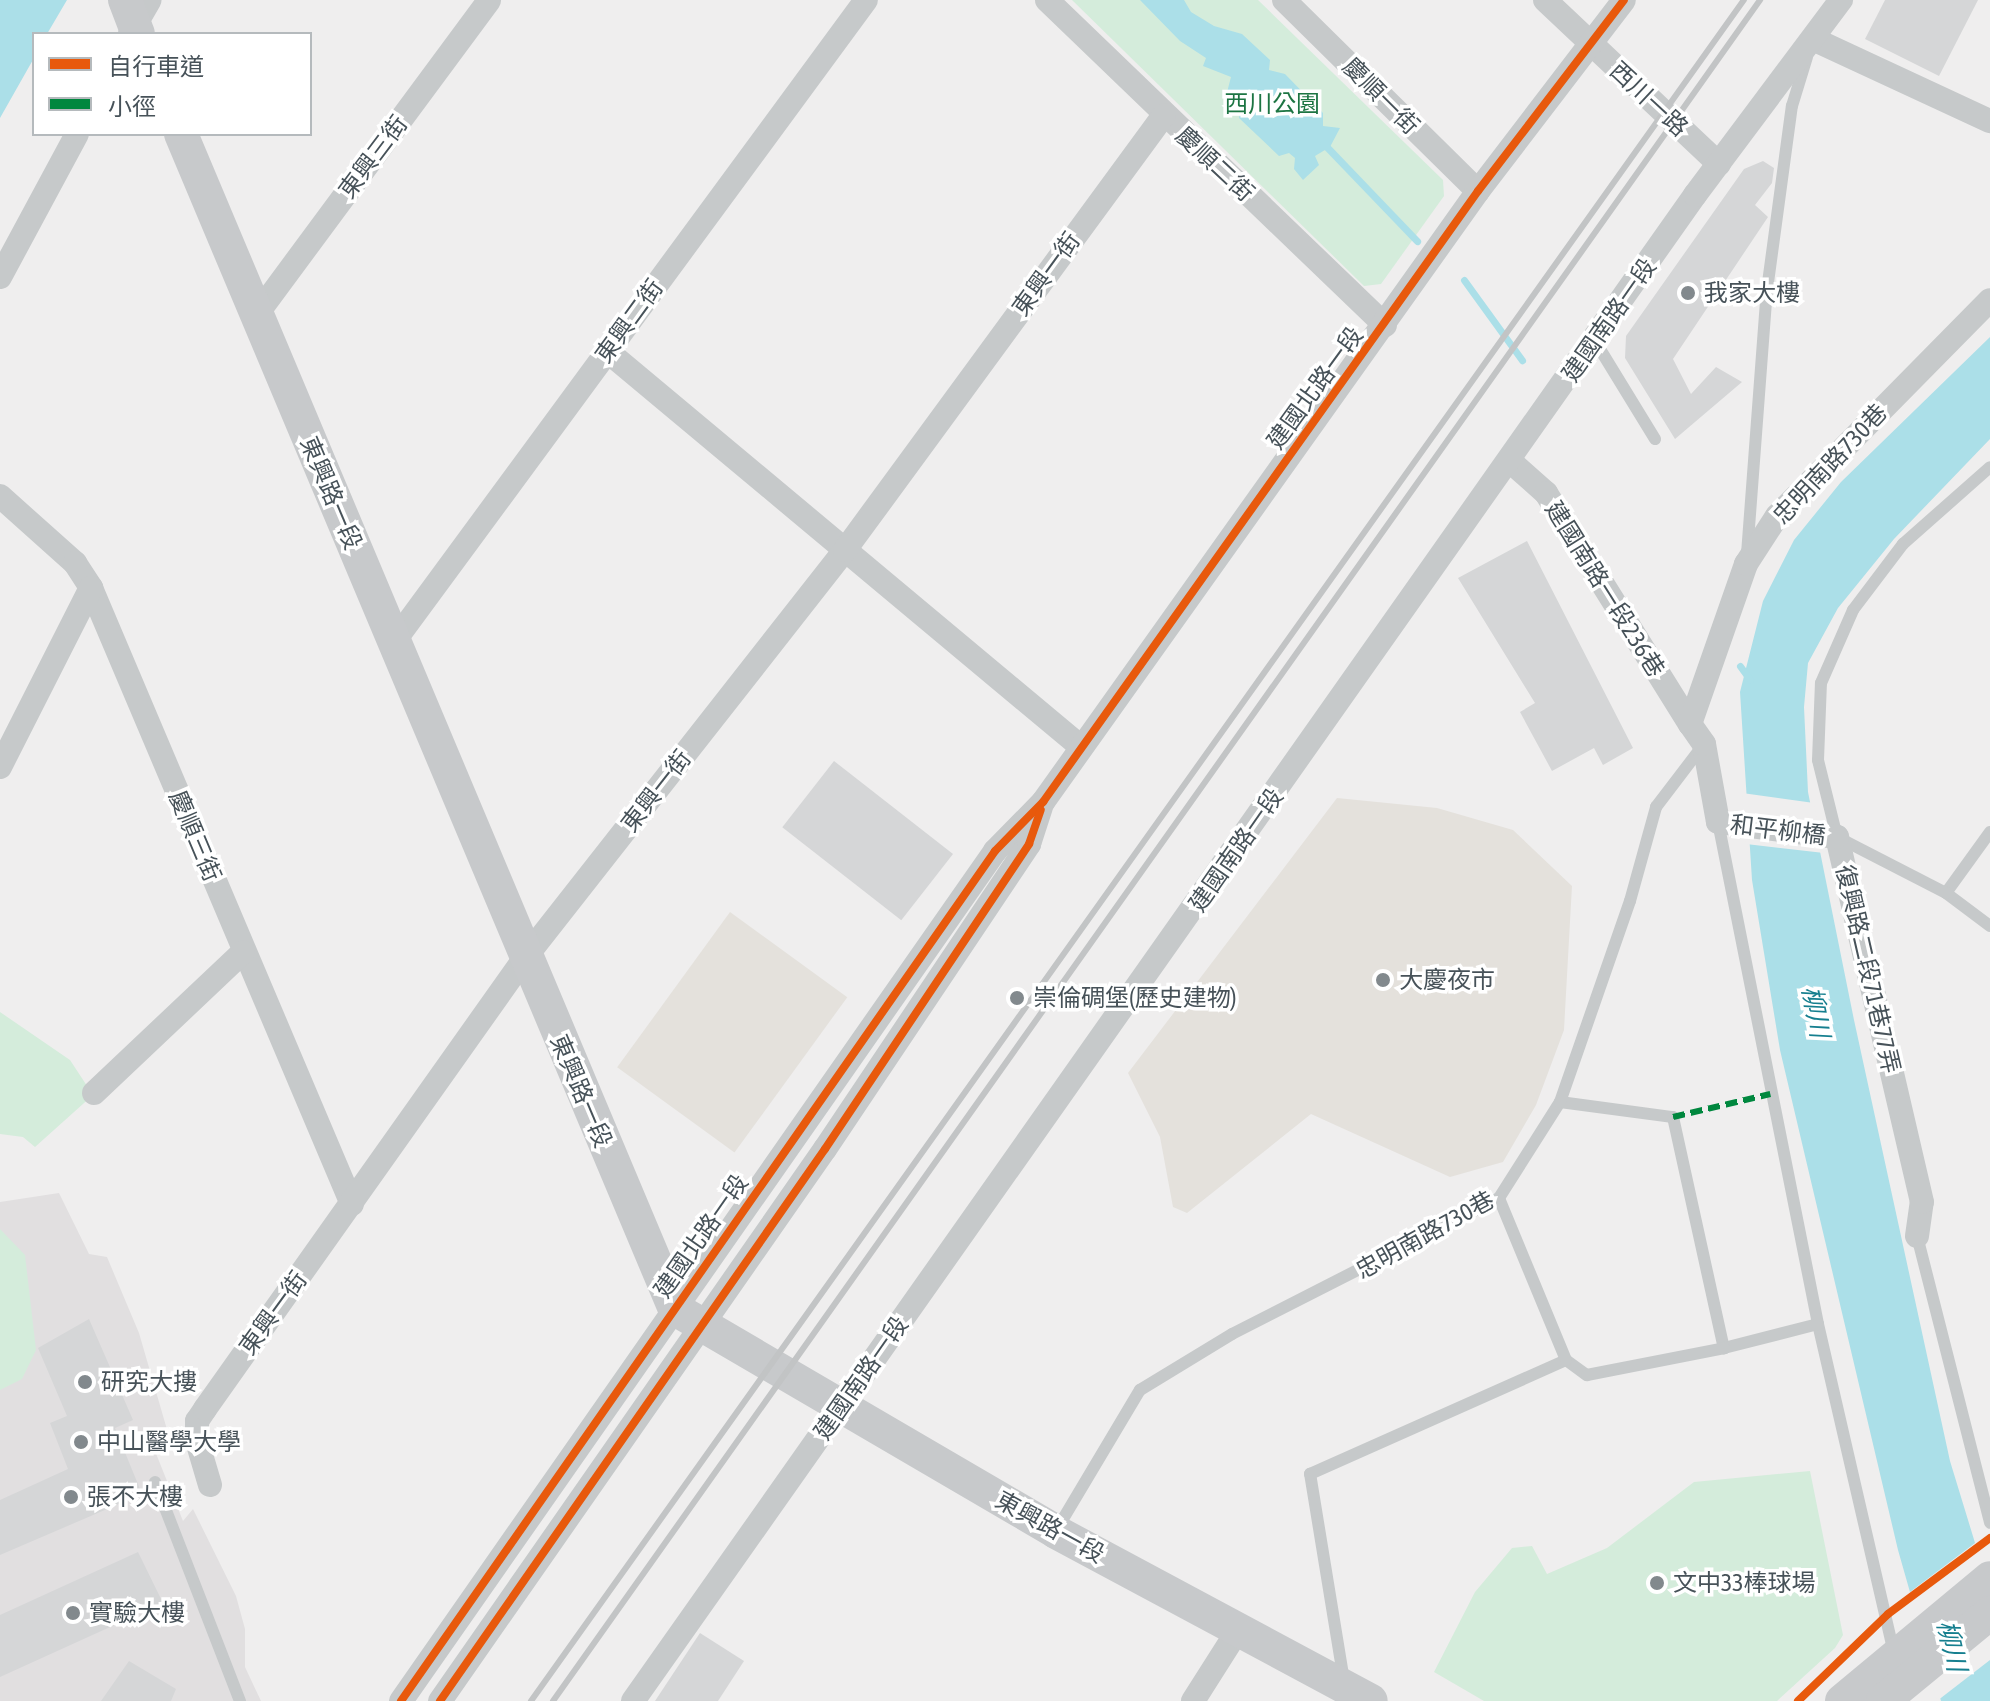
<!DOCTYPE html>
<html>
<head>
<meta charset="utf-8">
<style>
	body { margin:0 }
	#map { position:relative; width:1990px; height:1701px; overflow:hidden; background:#efeeee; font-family:"Asap Condensed","Noto Sans TC",sans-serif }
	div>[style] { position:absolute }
	.commercial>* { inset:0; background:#e4e1dc; transform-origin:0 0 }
	.education>* { inset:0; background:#e1dfe0 }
	.green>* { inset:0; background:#d4ecdb }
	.water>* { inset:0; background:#abdfe8 }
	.pier>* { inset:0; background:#efeeee }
	.stream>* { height:7px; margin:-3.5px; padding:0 3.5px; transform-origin:3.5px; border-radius:3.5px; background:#abdfe8 }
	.building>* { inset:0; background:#d5d6d7; transform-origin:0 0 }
	.lane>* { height:12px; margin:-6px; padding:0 6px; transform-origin:6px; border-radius:6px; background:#c6c9ca }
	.street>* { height:24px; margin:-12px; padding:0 12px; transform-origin:12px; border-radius:12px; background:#c6c9ca }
	.secondary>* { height:34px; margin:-17px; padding:0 17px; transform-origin:17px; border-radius:17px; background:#c7c9cb }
	.rail>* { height:6px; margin:-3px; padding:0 3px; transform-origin:3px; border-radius:3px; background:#c2c4c5 }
	.quiet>* { height:6px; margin-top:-3px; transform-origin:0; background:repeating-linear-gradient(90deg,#00873e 0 12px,transparent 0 18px) }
	.cycleway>* { height:8px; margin:-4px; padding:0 4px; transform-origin:4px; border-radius:4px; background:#e8590c }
	.dots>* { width:22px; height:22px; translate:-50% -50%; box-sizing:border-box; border:4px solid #fff; border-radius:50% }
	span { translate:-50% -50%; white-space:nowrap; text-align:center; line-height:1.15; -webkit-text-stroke:7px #fff; paint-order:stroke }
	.street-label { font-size:24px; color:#475259 }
	.park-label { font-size:24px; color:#1d7543 }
	.poi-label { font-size:24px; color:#475259 }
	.left { translate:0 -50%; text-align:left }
	.water-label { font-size:26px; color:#167f8f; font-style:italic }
	.legend { position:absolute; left:32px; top:32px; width:280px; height:104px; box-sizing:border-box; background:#fff; border:2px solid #b5babd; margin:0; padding:10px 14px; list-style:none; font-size:24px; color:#475259 }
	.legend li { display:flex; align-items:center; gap:16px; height:40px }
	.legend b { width:40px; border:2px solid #b5babd }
</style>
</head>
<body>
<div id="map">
	<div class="commercial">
		<div style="clip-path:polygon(1337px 798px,1437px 808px,1513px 830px,1572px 886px,1564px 1030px,1536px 1105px,1503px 1162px,1450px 1177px,1311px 1114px,1187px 1213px,1173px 1207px,1160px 1137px,1128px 1073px)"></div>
		<div style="left:730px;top:912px;width:145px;height:192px;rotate:36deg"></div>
	</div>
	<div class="education">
		<div style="clip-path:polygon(59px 1193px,89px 1254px,107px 1257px,139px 1333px,168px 1433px,155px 1451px,183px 1521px,193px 1509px,236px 1596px,245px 1629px,245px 1667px,261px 1701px,0 1701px,0 1202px)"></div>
	</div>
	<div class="green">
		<div style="clip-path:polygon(1072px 0,1258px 0,1443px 180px,1444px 196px,1381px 284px,1364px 286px)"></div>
		<div style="clip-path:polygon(0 1012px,70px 1060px,93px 1095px,35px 1147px,23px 1137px,0 1134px)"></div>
		<div style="clip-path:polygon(0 1229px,25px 1255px,36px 1350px,22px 1379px,0 1390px)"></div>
		<div style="clip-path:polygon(1810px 1471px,1843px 1635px,1835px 1648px,1777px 1701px,1484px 1701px,1434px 1672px,1475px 1592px,1512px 1548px,1532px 1546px,1547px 1574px,1607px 1548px,1694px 1482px)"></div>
	</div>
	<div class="water">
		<div style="clip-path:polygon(0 0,67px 0,47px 34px,34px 34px,34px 58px,0 118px)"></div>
		<div style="clip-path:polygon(1140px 0,1184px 0,1191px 12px,1214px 26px,1242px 34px,1270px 60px,1269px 70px,1285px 74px,1323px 113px,1323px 126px,1340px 128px,1330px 147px,1315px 156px,1319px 165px,1303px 180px,1294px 169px,1295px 158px,1289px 153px,1279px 156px,1239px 118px,1242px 105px,1235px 99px,1225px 100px,1231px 77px,1203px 66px,1206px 58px,1180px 41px)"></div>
		<div style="clip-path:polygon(1990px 337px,1990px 439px,1894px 539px,1838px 608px,1808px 663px,1804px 707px,1808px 792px,1854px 1020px,1950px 1461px,1990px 1592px,1990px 1701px,1941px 1701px,1898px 1550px,1780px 1050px,1752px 880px,1740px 692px,1763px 601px,1794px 540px,1841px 482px)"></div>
	</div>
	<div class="pier">
		<div style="clip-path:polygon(1742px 793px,1814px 803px,1824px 853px,1746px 844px)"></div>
		<div style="clip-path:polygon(1979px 1540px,1990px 1578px,1990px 1660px,1937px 1701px,1906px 1595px)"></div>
	</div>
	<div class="stream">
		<div style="left:1323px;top:143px;width:136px;rotate:46.2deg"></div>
		<div style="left:1464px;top:280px;width:99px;rotate:54.1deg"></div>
		<div style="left:1740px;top:666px;width:17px;rotate:54deg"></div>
	</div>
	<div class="building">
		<div style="clip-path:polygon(1885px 0,1978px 0,1939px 76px,1865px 39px)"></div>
		<div style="clip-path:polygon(1763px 161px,1774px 168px,1772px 183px,1755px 205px,1768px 217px,1673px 359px,1691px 394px,1716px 367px,1742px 382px,1675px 439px,1625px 358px,1626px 336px,1744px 169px)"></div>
		<div style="clip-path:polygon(1527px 541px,1633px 748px,1603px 765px,1594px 748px,1552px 771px,1520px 712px,1535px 703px,1458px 578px)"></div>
		<div style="left:834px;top:761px;width:151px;height:84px;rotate:38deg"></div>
		<div style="clip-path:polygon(89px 1319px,133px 1420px,115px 1428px,142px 1494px,0 1555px,0 1500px,68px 1469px,50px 1423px,67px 1416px,38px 1348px)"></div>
		<div style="clip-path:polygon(138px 1552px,163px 1603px,0 1677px,0 1615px)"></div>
		<div style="clip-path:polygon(700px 1633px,744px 1661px,718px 1701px,655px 1701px)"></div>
		<div style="clip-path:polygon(129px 1661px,176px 1689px,171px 1701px,101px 1701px)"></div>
	</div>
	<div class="lane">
		<div style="left:1595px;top:341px;width:115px;rotate:58.5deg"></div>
		<div style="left:1747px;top:554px;width:265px;rotate:-85.7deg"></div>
		<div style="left:1767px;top:290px;width:186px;rotate:-82.3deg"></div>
		<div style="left:1792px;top:106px;width:51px;rotate:-73deg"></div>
		<div style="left:1718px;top:822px;width:512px;rotate:78.73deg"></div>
		<div style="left:1818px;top:1324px;width:337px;rotate:77deg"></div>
		<div style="left:1990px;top:832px;width:75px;rotate:125.8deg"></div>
		<div style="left:1946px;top:893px;width:55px;rotate:36.9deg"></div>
		<div style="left:1946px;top:893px;width:123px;rotate:-152.8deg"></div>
		<div style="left:1837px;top:837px;width:79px;rotate:-103.9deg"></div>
		<div style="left:1818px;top:760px;width:77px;rotate:-87.8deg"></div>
		<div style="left:1821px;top:683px;width:80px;rotate:-66.3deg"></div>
		<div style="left:1853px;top:610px;width:83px;rotate:-52.9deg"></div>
		<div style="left:1903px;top:544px;width:116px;rotate:-41.5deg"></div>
		<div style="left:1560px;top:1102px;width:114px;rotate:7.6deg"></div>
		<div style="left:1673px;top:1117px;width:237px;rotate:77.6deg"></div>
		<div style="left:1724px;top:1348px;width:97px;rotate:-14.3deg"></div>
		<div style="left:1917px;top:1236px;width:296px;rotate:75.7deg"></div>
		<div style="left:1566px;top:1360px;width:26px;rotate:36deg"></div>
		<div style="left:1587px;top:1375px;width:140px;rotate:-11.1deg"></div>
		<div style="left:155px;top:1482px;width:235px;rotate:68.8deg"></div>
		<div style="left:1057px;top:1529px;width:162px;rotate:-59.2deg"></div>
		<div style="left:1140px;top:1390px;width:108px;rotate:-31.3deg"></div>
		<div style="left:1232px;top:1334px;width:300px;rotate:-27deg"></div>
		<div style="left:1499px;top:1198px;width:114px;rotate:-57.6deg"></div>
		<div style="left:1560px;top:1102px;width:213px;rotate:-70.8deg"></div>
		<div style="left:1630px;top:901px;width:98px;rotate:-74.5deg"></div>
		<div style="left:1656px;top:807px;width:79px;rotate:-52.7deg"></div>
		<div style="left:1344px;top:1681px;width:210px;rotate:-99.3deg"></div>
		<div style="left:1310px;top:1474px;width:280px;rotate:-24deg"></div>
		<div style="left:1566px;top:1360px;width:175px;rotate:-112.5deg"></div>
	</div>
	<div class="street">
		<div style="left:1047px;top:0;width:469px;rotate:43.9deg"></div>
		<div style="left:1284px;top:0;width:272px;rotate:44.6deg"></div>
		<div style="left:1545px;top:0;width:239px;rotate:43.3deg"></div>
		<div style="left:130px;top:34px;width:39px;rotate:-60deg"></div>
		<div style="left:1813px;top:39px;width:195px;rotate:24.9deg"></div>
		<div style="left:0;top:277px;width:162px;rotate:-61.7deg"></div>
		<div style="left:257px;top:314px;width:390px;rotate:-53.5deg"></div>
		<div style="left:607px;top:351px;width:616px;rotate:39.87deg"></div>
		<div style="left:1511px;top:462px;width:47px;rotate:41.5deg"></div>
		<div style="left:1546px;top:493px;width:272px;rotate:58.1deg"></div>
		<div style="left:0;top:496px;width:101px;rotate:41.8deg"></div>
		<div style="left:75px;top:563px;width:30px;rotate:57deg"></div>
		<div style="left:91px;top:588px;width:669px;rotate:67.04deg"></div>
		<div style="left:393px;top:643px;width:798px;rotate:-53.66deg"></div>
		<div style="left:0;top:767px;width:201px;rotate:-63.1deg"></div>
		<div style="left:94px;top:1093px;width:205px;rotate:-43.4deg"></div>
		<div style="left:1917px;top:1236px;width:34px;rotate:-82deg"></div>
		<div style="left:1922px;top:1202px;width:375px;rotate:-103.1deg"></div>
		<div style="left:1837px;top:837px;width:120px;rotate:-172.8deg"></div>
		<div style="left:1718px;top:822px;width:79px;rotate:-100.2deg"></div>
		<div style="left:1704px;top:744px;width:24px;rotate:-125deg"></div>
		<div style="left:1690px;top:724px;width:170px;rotate:-70.7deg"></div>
		<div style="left:1746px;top:564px;width:57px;rotate:-57.1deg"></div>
		<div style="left:1777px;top:516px;width:303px;rotate:-45.4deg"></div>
		<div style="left:210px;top:1485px;width:46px;rotate:-106.5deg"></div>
		<div style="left:197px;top:1441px;width:20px;rotate:-90deg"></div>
		<div style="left:197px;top:1421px;width:14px;rotate:-56deg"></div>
		<div style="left:205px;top:1409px;width:552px;rotate:-54.67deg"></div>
		<div style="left:524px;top:959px;width:520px;rotate:-51.87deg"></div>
		<div style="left:845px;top:550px;width:539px;rotate:-53.75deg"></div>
		<div style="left:401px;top:1701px;width:1037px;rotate:-55.05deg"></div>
		<div style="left:995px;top:851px;width:69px;rotate:-45.6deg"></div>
		<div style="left:1043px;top:802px;width:750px;rotate:-54.55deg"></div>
		<div style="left:1478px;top:191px;width:240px;rotate:-52.6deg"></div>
		<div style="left:440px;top:1701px;width:673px;rotate:-55.11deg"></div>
		<div style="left:825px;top:1149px;width:367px;rotate:-56.2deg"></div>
		<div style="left:1029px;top:844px;width:38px;rotate:-72deg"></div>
		<div style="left:633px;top:1701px;width:1843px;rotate:-54.81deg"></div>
		<div style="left:1695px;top:195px;width:244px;rotate:-53.2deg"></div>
		<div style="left:1193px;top:1701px;width:84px;rotate:-57.6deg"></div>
	</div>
	<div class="secondary">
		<div style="left:125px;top:0;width:36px;rotate:69deg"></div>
		<div style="left:181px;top:134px;width:1275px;rotate:67.2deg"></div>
		<div style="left:675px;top:1309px;width:441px;rotate:30.3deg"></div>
		<div style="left:1056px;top:1532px;width:357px;rotate:28.2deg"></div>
		<div style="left:1842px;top:1701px;width:192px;rotate:-39.7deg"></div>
		<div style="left:1883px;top:1701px;width:139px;rotate:-39.4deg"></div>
	</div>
	<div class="rail">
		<div style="left:531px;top:1701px;width:2089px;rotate:-54.51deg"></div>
		<div style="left:553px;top:1701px;width:2086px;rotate:-54.64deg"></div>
	</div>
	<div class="quiet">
		<div style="left:1673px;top:1117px;width:100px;rotate:-13.3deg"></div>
	</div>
	<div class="cycleway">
		<div style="left:401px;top:1701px;width:1037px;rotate:-55.05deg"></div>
		<div style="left:995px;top:851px;width:69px;rotate:-45.6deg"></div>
		<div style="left:1043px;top:802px;width:750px;rotate:-54.55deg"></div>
		<div style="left:1478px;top:191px;width:240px;rotate:-52.6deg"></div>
		<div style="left:440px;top:1701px;width:673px;rotate:-55.11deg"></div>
		<div style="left:825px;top:1149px;width:367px;rotate:-56.2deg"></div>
		<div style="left:1029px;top:844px;width:36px;rotate:-71deg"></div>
		<div style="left:1798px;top:1701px;width:125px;rotate:-44deg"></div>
		<div style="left:1888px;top:1614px;width:127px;rotate:-36.7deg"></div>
	</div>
	<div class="dots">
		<div style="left:1688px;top:293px;background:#82898d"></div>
		<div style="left:1383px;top:980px;background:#82898d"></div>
		<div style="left:1017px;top:998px;background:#82898d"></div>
		<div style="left:85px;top:1382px;background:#82898d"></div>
		<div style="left:81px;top:1442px;background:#82898d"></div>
		<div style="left:71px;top:1497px;background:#82898d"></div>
		<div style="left:1657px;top:1583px;background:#82898d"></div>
		<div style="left:73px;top:1613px;background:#82898d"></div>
	</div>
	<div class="street-label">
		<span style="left:1381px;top:96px;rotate:45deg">慶順一街</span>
		<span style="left:1649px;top:99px;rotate:43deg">西川一路</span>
		<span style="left:373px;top:157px;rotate:-53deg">東興三街</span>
		<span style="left:1215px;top:164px;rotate:43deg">慶順二街</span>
		<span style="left:1046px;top:274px;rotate:-54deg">東興一街</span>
		<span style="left:1609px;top:320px;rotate:-55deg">建國南路一段</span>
		<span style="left:629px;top:321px;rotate:-54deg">東興二街</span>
		<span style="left:1315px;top:388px;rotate:-54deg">建國北路一段</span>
		<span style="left:1830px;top:464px;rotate:-47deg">忠明南路730巷</span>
		<span style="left:331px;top:493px;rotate:67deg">東興路一段</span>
		<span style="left:1605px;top:589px;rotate:58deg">建國南路一段236巷</span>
		<span style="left:656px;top:791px;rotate:-52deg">東興一街</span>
		<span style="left:1778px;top:830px;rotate:7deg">和平柳橋</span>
		<span style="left:195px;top:836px;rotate:67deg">慶順三街</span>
		<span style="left:1236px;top:850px;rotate:-55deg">建國南路一段</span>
		<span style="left:1868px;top:969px;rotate:77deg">復興路二段71巷77弄</span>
		<span style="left:581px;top:1091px;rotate:67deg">東興路一段</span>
		<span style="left:1425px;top:1235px;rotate:-29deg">忠明南路730巷</span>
		<span style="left:701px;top:1236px;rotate:-55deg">建國北路一段</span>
		<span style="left:273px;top:1313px;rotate:-54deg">東興一街</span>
		<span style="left:861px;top:1378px;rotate:-55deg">建國南路一段</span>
		<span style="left:1050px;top:1527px;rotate:29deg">東興路一段</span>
	</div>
	<div class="park-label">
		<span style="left:1272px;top:104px">西川公園</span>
	</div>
	<div class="poi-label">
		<span class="left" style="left:1704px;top:293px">我家大樓</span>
		<span class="left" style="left:1399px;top:980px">大慶夜市</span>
		<span class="left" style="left:1033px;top:998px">崇倫碉堡(歷史建物)</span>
		<span class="left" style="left:101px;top:1382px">研究大摟</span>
		<span class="left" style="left:97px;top:1442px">中山醫學大學</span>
		<span class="left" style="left:87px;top:1497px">張不大樓</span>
		<span class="left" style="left:1673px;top:1583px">文中33棒球場</span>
		<span class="left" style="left:89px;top:1613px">實驗大樓</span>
	</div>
	<div class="water-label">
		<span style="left:1815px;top:1012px;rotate:79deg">柳川</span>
		<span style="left:1951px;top:1646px;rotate:77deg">柳川</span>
	</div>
	<ul class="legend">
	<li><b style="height:10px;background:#e8590c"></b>自行車道</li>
	<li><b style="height:10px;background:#00873e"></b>小徑</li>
	</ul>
</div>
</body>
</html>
